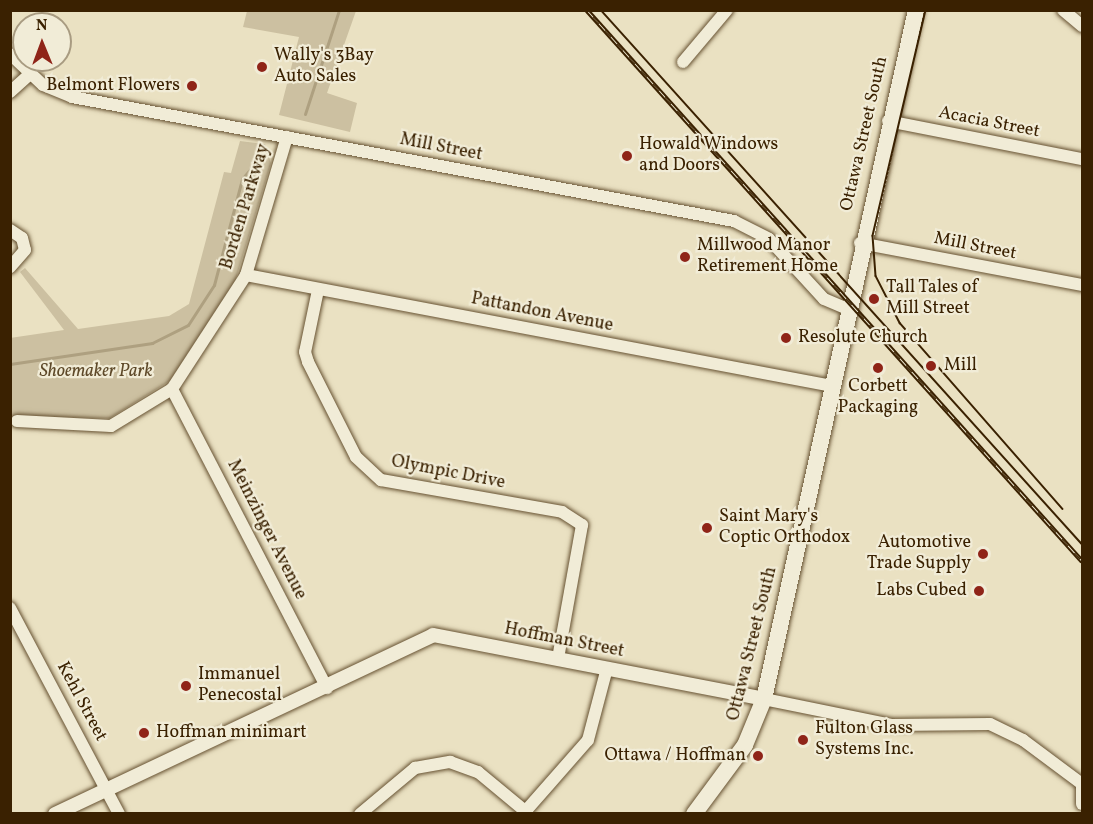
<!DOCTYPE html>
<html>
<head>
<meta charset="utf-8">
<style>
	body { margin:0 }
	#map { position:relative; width:1093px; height:824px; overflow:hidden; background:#eae1c2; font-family:Vollkorn,serif }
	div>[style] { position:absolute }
	.green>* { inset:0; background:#ccc0a1 }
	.stream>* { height:3px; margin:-1.5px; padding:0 1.5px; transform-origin:1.5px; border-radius:1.5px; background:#aea080 }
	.roads { filter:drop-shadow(0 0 2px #665131) drop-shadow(0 0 2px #665131) }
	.minor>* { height:12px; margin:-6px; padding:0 6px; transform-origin:6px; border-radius:6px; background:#f1ecd7 }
	.tertiary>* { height:14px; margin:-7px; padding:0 7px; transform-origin:7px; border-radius:7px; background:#f1ecd7 }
	.secondary>* { height:16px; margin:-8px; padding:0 8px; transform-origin:8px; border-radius:8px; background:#f1ecd7 }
	.tram>* { height:1.5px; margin:-0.75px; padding:0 0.75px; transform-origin:0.75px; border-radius:0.75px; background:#3a2101 }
	.rail>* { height:5px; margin-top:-2.5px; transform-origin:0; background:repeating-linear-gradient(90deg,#f1ecd7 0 9px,#3a2101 0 18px); box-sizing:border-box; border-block:2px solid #3a2101 }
	.dots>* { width:16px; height:16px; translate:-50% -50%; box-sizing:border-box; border:3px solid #f1ecd7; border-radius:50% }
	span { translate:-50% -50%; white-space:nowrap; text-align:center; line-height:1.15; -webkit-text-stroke:4.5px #f1ecd7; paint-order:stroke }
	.poi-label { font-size:18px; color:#3a2101 }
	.left { translate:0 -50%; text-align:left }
	.right { translate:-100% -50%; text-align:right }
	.street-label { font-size:18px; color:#3a2101 }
	.park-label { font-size:18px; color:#5e4929; font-style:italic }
	.frame { position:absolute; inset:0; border:12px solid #3a2101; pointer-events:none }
	.north { position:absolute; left:12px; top:12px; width:60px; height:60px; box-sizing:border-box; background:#f1ecd7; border:2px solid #a89b81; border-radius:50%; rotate:359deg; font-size:16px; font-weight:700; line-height:24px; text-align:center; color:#3a2101 }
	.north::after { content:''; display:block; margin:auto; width:21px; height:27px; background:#8f2418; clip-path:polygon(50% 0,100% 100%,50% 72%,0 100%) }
</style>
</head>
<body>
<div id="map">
	<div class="green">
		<div style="clip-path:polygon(247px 11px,356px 11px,327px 93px,357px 103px,350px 132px,279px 115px,299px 37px,243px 27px)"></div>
		<div style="clip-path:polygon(240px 141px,265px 144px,271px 163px,234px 285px,210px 328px,171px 380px,110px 418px,20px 417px,10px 426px,10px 338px,64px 330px,20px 272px,25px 268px,78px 329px,169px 316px,189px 304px,224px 172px,231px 173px)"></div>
	</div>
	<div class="stream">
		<div style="left:305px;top:114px;width:109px;rotate:-71.9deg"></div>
		<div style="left:10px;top:364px;width:144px;rotate:-8.4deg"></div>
		<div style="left:152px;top:343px;width:40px;rotate:-26.6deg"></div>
		<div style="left:188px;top:325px;width:48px;rotate:-57deg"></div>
		<div style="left:214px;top:285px;width:110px;rotate:-75.2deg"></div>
		<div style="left:242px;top:179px;width:30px;rotate:-50deg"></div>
	</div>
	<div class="roads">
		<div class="minor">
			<div style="left:1063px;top:10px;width:25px;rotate:40deg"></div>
			<div style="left:10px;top:54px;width:45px;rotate:43.2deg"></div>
			<div style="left:43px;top:85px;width:31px;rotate:22deg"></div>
			<div style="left:72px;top:97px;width:674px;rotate:10.61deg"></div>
			<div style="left:734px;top:221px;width:39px;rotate:27deg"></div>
			<div style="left:769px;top:239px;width:81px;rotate:47.5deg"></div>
			<div style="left:824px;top:299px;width:25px;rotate:23deg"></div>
			<div style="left:683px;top:62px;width:68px;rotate:-49.8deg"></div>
			<div style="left:10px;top:92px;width:25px;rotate:-42deg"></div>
			<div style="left:888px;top:121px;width:198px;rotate:11.1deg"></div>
			<div style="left:10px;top:230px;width:14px;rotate:34deg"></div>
			<div style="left:22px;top:238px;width:12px;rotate:76deg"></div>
			<div style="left:25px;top:250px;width:23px;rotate:131deg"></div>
			<div style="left:860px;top:243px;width:226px;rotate:10.7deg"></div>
			<div style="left:246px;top:275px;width:596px;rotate:10.73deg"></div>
			<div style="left:318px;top:290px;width:63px;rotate:101.8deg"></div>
			<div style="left:305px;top:352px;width:10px;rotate:73deg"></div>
			<div style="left:308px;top:362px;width:106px;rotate:63.2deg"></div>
			<div style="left:356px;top:457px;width:34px;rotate:43deg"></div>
			<div style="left:381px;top:480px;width:184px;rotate:10deg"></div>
			<div style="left:562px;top:512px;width:24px;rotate:33deg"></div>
			<div style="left:582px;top:525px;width:135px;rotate:100.2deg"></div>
			<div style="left:172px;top:389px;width:337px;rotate:62.6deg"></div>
			<div style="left:17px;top:421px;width:94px;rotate:3deg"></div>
			<div style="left:111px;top:426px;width:71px;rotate:-31.2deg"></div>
			<div style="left:172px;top:389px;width:136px;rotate:-57deg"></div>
			<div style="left:246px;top:275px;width:144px;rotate:-73.5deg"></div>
			<div style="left:10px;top:608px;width:233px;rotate:62.1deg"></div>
			<div style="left:764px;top:699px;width:131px;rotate:11.5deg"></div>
			<div style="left:892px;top:725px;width:98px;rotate:-0.6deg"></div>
			<div style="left:990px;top:724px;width:37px;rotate:26deg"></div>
			<div style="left:1023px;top:740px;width:74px;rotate:36.7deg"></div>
			<div style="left:1082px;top:786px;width:18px;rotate:90deg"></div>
			<div style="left:360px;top:814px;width:72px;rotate:-39.9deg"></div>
			<div style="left:415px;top:768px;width:36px;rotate:-10deg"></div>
			<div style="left:450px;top:762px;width:30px;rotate:20deg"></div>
			<div style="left:478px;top:772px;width:61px;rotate:39.7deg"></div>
			<div style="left:523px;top:814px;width:98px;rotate:-48.7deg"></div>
			<div style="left:588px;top:740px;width:74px;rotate:-75.2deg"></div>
		</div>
		<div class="tertiary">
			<div style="left:55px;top:814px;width:418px;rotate:-25.3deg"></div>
			<div style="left:433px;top:635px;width:337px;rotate:10.9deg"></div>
		</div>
		<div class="secondary">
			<div style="left:694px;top:814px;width:86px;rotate:-53.5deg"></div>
			<div style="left:745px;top:745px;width:50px;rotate:-67.6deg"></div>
			<div style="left:764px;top:699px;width:706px;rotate:-77.56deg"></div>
		</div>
	</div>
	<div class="tram">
		<div style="left:601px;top:10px;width:719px;rotate:47.99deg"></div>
		<div style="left:926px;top:10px;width:232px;rotate:103.2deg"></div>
		<div style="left:873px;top:236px;width:40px;rotate:85.7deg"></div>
		<div style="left:876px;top:276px;width:53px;rotate:62.9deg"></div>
		<div style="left:900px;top:323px;width:247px;rotate:48.8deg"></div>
	</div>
	<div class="rail">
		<div style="left:587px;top:10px;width:741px;rotate:48.06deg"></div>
	</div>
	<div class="dots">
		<div style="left:262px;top:67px;background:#8f2418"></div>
		<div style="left:192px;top:86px;background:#8f2418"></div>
		<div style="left:627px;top:156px;background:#8f2418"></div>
		<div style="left:685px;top:257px;background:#8f2418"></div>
		<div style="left:874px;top:299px;background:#8f2418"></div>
		<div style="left:786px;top:338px;background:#8f2418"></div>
		<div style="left:931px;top:366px;background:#8f2418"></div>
		<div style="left:878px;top:368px;background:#8f2418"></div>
		<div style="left:707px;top:528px;background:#8f2418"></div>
		<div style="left:983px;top:554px;background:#8f2418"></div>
		<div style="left:979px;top:591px;background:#8f2418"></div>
		<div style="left:186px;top:686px;background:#8f2418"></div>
		<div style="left:144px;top:733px;background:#8f2418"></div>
		<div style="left:803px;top:740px;background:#8f2418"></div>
		<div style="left:758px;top:756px;background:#8f2418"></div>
	</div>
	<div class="poi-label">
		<span class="left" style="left:274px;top:67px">Wally's 3Bay<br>Auto Sales</span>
		<span class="right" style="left:180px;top:86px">Belmont Flowers</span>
		<span class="left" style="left:639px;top:156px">Howald Windows<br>and Doors</span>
		<span class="left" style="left:697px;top:257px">Millwood Manor<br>Retirement Home</span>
		<span class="left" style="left:886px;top:299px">Tall Tales of<br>Mill Street</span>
		<span class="left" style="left:798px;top:338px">Resolute Church</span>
		<span class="left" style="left:944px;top:366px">Mill</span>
		<span style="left:878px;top:398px">Corbett<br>Packaging</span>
		<span class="left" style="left:719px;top:528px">Saint Mary's<br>Coptic Orthodox</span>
		<span class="right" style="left:971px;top:554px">Automotive<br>Trade Supply</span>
		<span class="right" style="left:967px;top:591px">Labs Cubed</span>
		<span class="left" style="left:198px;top:686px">Immanuel<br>Penecostal</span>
		<span class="left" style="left:815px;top:740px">Fulton Glass<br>Systems Inc.</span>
		<span class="left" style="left:156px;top:733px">Hoffman minimart</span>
		<span class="right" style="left:746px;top:756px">Ottawa / Hoffman</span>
	</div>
	<div class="street-label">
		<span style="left:989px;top:123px;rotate:11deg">Acacia Street</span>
		<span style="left:865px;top:134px;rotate:-77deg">Ottawa Street South</span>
		<span style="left:441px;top:148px;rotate:11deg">Mill Street</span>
		<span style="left:246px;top:207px;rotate:-73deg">Borden Parkway</span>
		<span style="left:975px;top:247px;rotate:11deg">Mill Street</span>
		<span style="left:542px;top:313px;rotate:11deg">Pattandon Avenue</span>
		<span style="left:448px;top:473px;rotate:11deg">Olympic Drive</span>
		<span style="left:266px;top:530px;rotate:63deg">Meinzinger Avenue</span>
		<span style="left:564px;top:641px;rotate:11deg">Hoffman Street</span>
		<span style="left:753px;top:644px;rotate:-76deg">Ottawa Street South</span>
		<span style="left:81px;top:702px;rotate:62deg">Kehl Street</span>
	</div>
	<div class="park-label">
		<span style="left:96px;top:372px">Shoemaker Park</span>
	</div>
	<div class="frame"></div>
	<div class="north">N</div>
</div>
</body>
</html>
